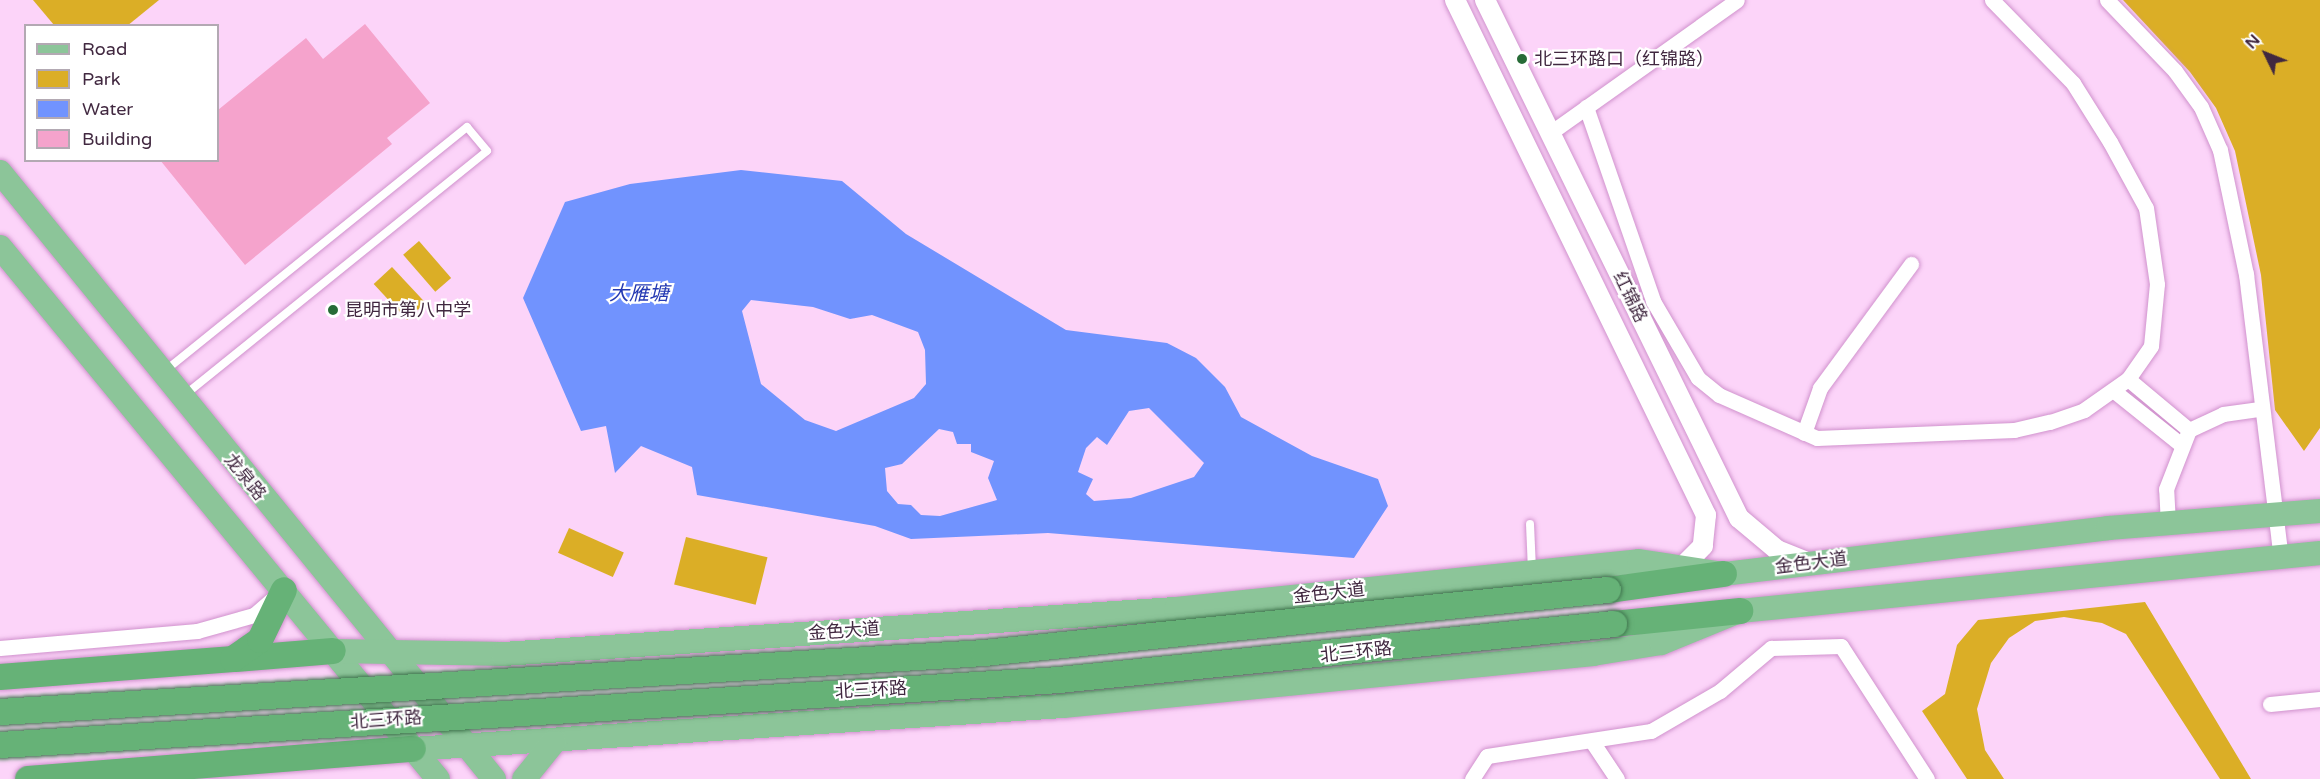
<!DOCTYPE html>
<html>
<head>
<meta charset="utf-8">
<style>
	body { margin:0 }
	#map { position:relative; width:2320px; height:779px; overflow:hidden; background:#fcd4f9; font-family:"Varela Round","Noto Sans SC",sans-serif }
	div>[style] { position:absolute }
	.green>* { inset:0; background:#dbae26; transform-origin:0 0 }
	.water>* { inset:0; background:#7193fe }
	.building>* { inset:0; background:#f5a3cc }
	.roads { filter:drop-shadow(0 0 2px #d092cd) drop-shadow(0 0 2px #d092cd) }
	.service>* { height:8px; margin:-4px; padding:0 4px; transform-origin:4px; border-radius:4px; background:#fff }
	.minor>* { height:15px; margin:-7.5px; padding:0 7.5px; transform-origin:7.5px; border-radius:7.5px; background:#fff }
	.tertiary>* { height:20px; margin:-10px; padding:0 10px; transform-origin:10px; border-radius:10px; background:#fff }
	.primary>* { height:24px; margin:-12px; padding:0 12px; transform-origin:12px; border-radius:12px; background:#8cc599 }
	.trunk>* { height:26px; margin:-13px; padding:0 13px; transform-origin:13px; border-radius:13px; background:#66b277 }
	.bridges { filter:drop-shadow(0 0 2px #40754e) drop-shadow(0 0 2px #40754e) }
	.trunk-bridge>* { height:26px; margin:-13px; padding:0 13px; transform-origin:13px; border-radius:13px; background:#66b277 }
	.dots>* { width:16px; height:16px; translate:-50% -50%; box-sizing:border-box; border:3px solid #fff; border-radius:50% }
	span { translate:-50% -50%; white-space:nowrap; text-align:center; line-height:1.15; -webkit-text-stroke:4.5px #fff; paint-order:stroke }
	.poi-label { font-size:18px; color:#412840 }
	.left { translate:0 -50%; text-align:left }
	.street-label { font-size:18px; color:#412840 }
	.water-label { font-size:20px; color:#253ab3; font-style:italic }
	.legend { position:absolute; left:24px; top:24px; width:195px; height:138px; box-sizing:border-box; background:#fff; border:2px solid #b3a9b3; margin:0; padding:8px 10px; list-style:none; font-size:18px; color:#412840 }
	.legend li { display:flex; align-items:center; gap:12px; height:30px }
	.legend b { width:30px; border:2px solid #b3a9b3 }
	.north { position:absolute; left:2236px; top:24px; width:60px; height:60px; -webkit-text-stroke:4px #fff; paint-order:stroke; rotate:313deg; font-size:16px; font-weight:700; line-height:24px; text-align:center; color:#412840 }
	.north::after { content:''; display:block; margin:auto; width:21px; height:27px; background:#412840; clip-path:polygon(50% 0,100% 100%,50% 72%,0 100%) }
</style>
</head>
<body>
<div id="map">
	<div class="green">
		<div style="clip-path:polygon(33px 0,159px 0,127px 26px,54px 25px)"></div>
		<div style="clip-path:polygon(2123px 0,2320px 0,2320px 428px,2304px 451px,2275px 410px,2261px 275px,2235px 151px,2216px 108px,2190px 72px)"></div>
		<div style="left:419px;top:241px;width:49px;height:21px;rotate:49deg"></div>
		<div style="left:392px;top:267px;width:49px;height:25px;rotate:47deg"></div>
		<div style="left:569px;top:528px;width:60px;height:27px;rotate:24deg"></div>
		<div style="left:686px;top:537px;width:84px;height:49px;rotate:14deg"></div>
		<div style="clip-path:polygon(2145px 602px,2251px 779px,2220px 779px,2126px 634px,2102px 623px,2064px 617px,2035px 621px,2009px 638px,1991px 663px,1977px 709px,1985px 750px,2004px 779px,1967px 779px,1922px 711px,1945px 694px,1957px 645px,1978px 620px)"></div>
	</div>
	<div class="water">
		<div style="clip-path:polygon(evenodd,741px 170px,842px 181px,906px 234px,1066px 330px,1167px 343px,1196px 358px,1225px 387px,1241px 417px,1312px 456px,1378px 479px,1388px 506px,1354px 558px,1048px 533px,911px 539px,875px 526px,697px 495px,692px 467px,641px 446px,615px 473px,606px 426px,581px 431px,523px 298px,565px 202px,630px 184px,741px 170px,751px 300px,813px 307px,850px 319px,872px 315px,918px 332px,925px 350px,926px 384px,914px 398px,836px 431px,805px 420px,761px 384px,742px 311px,751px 300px,741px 170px,1149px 408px,1204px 463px,1194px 477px,1131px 498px,1094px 501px,1086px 494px,1093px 479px,1078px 472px,1086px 448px,1097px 437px,1107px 445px,1129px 411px,1149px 408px,741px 170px,939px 429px,953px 432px,957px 444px,971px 444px,971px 452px,994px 461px,988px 478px,997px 500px,940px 516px,921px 515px,911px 505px,898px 504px,887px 491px,885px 468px,902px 464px,939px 429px)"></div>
	</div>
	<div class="building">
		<div style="clip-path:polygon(365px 24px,430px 103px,387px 138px,392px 144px,245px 265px,160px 160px,218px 160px,218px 110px,306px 38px,323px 59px)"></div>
	</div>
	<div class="roads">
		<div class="service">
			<div style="left:166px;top:370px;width:387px;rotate:-38.9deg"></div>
			<div style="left:467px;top:127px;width:31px;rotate:50deg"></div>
			<div style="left:487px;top:151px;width:387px;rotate:141.1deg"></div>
			<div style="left:1530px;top:524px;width:46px;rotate:87.5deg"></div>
		</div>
		<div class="minor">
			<div style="left:2107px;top:0;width:98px;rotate:46.2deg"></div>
			<div style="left:2175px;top:71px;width:44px;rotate:54.2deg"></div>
			<div style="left:2201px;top:107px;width:47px;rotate:66.2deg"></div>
			<div style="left:2220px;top:150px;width:127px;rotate:78.2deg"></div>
			<div style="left:2246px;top:274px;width:286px;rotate:83deg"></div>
			<div style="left:1586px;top:107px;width:205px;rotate:70.9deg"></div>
			<div style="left:1653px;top:301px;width:89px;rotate:59.7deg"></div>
			<div style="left:1698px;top:378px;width:27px;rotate:39deg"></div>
			<div style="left:1719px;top:395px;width:107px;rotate:23.7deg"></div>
			<div style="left:1817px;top:438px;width:197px;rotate:-2.3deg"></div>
			<div style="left:2014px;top:430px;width:37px;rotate:-13deg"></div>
			<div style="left:2050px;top:422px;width:36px;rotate:-19deg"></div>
			<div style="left:2084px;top:410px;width:54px;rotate:-35.2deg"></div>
			<div style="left:2128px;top:379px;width:40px;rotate:-55.1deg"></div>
			<div style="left:2151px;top:346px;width:62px;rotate:-84.5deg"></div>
			<div style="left:2157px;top:284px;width:77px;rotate:-98.2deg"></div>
			<div style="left:2146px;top:208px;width:75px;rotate:-118.6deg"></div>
			<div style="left:2110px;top:142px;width:70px;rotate:-122.1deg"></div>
			<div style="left:2073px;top:83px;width:116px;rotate:-134.3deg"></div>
			<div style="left:1550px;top:133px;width:229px;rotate:-35.4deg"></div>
			<div style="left:2128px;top:379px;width:80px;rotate:39.9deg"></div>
			<div style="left:2114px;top:391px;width:83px;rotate:38.7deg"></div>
			<div style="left:1804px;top:433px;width:48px;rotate:-70.4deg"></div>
			<div style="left:1820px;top:388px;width:154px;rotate:-53.7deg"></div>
			<div style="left:2168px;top:524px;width:35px;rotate:-93deg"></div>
			<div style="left:2166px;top:489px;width:63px;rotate:-68.7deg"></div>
			<div style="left:2189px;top:430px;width:38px;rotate:-25deg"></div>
			<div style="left:2223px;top:414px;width:37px;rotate:-8deg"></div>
			<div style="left:0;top:648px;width:198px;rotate:-4.9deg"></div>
			<div style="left:197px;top:631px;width:59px;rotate:-15.7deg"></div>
			<div style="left:254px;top:615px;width:28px;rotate:-41deg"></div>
			<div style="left:2270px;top:704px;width:50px;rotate:-5.7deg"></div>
			<div style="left:1593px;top:743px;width:43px;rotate:56.3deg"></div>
			<div style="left:1472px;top:779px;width:27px;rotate:-57deg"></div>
			<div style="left:1487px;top:756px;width:166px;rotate:-8.7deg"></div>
			<div style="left:1651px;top:731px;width:80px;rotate:-30.1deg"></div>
			<div style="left:1720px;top:691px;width:67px;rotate:-40.1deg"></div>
			<div style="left:1771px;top:648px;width:70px;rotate:-1.6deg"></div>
			<div style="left:1841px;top:646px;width:158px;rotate:57.1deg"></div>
		</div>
		<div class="tertiary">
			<div style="left:1455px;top:0;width:573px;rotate:64.02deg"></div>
			<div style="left:1706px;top:515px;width:31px;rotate:96deg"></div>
			<div style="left:1703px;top:546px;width:40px;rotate:135deg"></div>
			<div style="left:1485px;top:0;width:577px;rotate:63.88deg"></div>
			<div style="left:1739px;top:518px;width:50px;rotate:40.1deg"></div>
			<div style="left:1777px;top:550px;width:35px;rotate:22deg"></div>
		</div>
		<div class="primary">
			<div style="left:0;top:172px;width:783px;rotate:50.86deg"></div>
			<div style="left:0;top:247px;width:689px;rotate:50.54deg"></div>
			<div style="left:333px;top:651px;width:170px;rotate:1deg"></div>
			<div style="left:503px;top:654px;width:675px;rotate:-3.83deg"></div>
			<div style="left:1176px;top:609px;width:465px;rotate:-5.9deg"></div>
			<div style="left:1639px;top:561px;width:86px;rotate:8.7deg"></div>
			<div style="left:1724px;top:574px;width:387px;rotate:-6.8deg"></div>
			<div style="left:2108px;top:528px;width:213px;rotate:-4.6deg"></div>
			<div style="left:413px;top:749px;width:651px;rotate:-3.78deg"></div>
			<div style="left:1063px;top:706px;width:533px;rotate:-5.6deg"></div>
			<div style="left:1593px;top:654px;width:69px;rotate:-9.2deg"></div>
			<div style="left:1661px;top:643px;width:85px;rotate:-22.1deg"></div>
			<div style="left:1740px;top:611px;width:583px;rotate:-5.71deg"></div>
			<div style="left:524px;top:779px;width:48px;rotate:-51deg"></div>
		</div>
		<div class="trunk">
			<div style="left:1608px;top:590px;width:117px;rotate:-7.9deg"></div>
			<div style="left:1614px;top:624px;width:127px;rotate:-5.9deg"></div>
			<div style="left:235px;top:659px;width:98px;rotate:-4.7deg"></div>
			<div style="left:0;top:677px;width:234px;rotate:-4.4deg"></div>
			<div style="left:233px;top:659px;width:33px;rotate:-35deg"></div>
			<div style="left:260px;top:640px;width:55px;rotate:-64.4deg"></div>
			<div style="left:28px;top:779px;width:386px;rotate:-4.5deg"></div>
		</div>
	</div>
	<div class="bridges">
		<div class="trunk-bridge">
			<div style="left:0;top:712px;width:986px;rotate:-3.43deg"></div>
			<div style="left:984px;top:653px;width:627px;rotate:-5.77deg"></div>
			<div style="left:0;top:745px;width:1061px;rotate:-3.51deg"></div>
			<div style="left:1059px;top:680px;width:558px;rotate:-5.76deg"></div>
		</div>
	</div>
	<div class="dots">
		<div style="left:1522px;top:59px;background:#276b37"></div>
		<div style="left:333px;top:310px;background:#276b37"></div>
	</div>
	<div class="poi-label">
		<span class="left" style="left:1534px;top:59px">北三环路口（红锦路）</span>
		<span class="left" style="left:345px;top:310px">昆明市第八中学</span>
	</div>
	<div class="street-label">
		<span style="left:1630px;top:297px;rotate:64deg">红锦路</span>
		<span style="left:245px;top:477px;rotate:51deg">龙泉路</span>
		<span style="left:1811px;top:563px;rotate:-7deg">金色大道</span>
		<span style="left:1329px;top:593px;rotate:-6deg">金色大道</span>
		<span style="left:844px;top:631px;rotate:-4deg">金色大道</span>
		<span style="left:1356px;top:652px;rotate:-6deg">北三环路</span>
		<span style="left:871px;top:690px;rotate:-3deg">北三环路</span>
		<span style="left:386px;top:720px;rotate:-4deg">北三环路</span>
	</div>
	<div class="water-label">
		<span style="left:639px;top:294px">大雁塘</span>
	</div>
	<ul class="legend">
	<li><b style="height:8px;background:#8cc599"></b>Road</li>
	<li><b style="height:16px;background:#dbae26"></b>Park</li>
	<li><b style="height:16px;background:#7193fe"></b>Water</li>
	<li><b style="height:16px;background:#f5a3cc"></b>Building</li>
	</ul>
	<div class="north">N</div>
</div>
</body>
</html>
